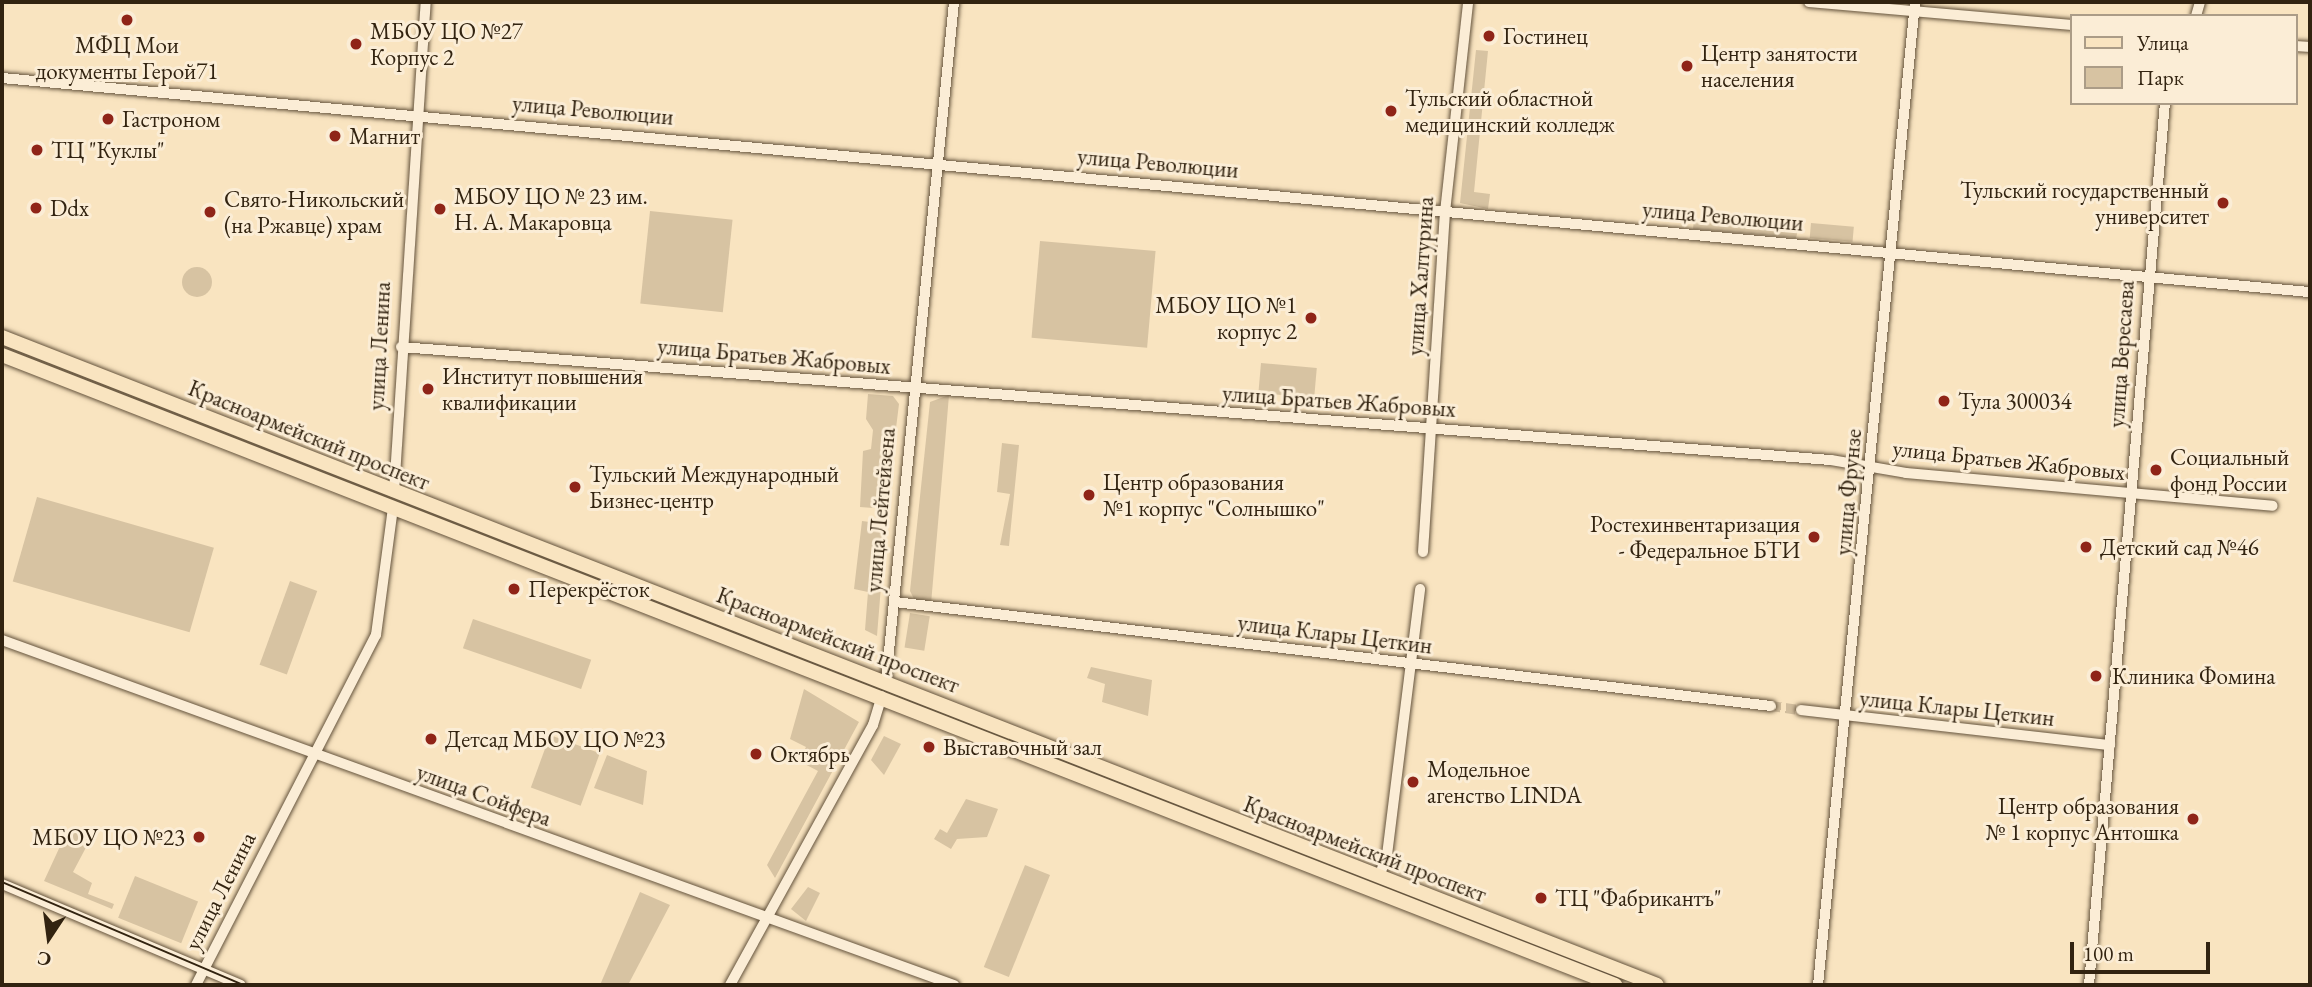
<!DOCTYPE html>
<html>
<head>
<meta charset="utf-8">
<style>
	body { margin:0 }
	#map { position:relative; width:2312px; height:987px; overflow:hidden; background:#f9e4c0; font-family:"EB Garamond",serif }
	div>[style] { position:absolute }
	.green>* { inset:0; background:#d7c3a2; transform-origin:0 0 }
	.round { border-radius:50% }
	.minor-tunnel>* { height:10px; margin-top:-5px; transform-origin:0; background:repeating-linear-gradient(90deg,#d1bd9d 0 10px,transparent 0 15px) }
	.roads { filter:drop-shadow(0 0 2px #64533c) drop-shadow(0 0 2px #64533c) }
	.minor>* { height:10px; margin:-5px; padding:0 5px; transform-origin:5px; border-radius:5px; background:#fbedd6 }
	.major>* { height:14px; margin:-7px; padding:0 7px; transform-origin:7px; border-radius:7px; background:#f9e4c0 }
	.tram>* { height:2px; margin:-1px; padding:0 1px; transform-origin:1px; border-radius:1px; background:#322310 }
	.dots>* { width:19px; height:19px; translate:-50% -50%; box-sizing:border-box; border:4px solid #fbedd6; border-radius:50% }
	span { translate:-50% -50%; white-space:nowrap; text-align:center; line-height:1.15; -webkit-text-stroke:6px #fbedd6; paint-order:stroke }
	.poi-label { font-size:23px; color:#322310 }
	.left { translate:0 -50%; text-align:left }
	.right { translate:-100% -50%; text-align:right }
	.street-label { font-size:23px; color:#322310 }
	.frame { position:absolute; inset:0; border:4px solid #322310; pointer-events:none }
	.legend { position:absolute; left:2070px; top:14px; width:228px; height:91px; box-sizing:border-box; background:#fbedd6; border:2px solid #ab9c87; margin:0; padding:9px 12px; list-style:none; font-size:21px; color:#322310 }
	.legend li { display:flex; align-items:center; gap:14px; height:35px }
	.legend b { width:35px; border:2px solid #ab9c87 }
	.north { position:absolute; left:14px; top:903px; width:70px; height:70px; -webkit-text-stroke:5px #fbedd6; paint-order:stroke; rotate:193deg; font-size:19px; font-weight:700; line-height:28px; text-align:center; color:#322310 }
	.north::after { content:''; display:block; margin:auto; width:24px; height:32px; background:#322310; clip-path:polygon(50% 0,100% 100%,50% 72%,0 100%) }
	.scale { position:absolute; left:2070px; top:942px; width:140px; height:32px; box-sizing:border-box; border:4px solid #322310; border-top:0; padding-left:9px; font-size:21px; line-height:24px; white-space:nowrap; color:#322310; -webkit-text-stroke:5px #fbedd6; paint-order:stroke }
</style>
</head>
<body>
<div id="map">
	<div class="green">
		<div style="clip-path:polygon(1476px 50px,1488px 51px,1474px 192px,1490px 194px,1488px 209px,1460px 203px)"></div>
		<div style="left:650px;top:211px;width:83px;height:93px;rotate:6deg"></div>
		<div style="clip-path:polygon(1694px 219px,1796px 227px,1800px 222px,1796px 238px,1693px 229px)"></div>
		<div style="left:1811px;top:223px;width:43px;height:15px;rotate:5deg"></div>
		<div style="left:1040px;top:241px;width:116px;height:97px;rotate:5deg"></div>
		<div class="round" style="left:182px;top:267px;width:30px;height:30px"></div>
		<div style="left:1261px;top:363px;width:56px;height:30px;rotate:5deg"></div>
		<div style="clip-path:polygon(868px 394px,893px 396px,899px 404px,886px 509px,860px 507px,863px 451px,871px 449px,873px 430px,866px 419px)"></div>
		<div style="clip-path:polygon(949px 395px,945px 443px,931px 604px,914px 599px,910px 591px,930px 402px)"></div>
		<div style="clip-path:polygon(1002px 443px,1019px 445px,1009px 546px,1000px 545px,1010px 494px,997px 492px)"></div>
		<div style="left:37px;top:497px;width:184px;height:88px;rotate:16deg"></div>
		<div style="clip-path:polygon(862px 521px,886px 524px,877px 636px,865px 630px,868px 592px,854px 589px)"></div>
		<div style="left:290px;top:581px;width:29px;height:89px;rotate:20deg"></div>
		<div style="left:910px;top:613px;width:20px;height:35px;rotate:9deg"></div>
		<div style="left:473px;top:619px;width:125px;height:31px;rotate:19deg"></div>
		<div style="clip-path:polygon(1091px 667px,1152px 680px,1148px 716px,1102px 702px,1105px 684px,1087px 678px)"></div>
		<div style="clip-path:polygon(804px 689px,859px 722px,775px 878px,767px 865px,818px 771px,799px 761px,806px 747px,790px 739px)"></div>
		<div style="left:550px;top:735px;width:53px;height:56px;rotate:20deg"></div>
		<div style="clip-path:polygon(884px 736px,901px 744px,884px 775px,871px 760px)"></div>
		<div style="clip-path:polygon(607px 755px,647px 771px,643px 805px,594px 788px)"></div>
		<div style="clip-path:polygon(966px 799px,998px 809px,987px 837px,957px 839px,951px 849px,934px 839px,940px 829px,947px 833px)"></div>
		<div style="clip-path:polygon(68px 829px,91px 838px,73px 872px,92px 883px,88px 894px,114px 904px,112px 909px,44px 881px)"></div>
		<div style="left:1025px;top:865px;width:27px;height:110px;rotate:22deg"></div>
		<div style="left:135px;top:876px;width:68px;height:45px;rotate:22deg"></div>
		<div style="clip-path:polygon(808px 887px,820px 893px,806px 921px,791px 909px)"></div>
		<div style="clip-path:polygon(640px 892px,670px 905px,628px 985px,600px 985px)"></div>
	</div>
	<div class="minor-tunnel">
		<div style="left:1771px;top:706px;width:30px;rotate:8deg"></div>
	</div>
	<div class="roads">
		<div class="minor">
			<div style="left:1809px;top:2px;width:264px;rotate:5deg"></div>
			<div style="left:2196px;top:16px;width:15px;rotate:-74deg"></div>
			<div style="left:2296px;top:46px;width:14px;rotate:4deg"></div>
			<div style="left:2px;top:78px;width:2318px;rotate:5.3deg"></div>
			<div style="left:401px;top:347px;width:1434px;rotate:4.52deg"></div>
			<div style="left:1831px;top:460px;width:76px;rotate:9.8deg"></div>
			<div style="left:1906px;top:473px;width:368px;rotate:5.1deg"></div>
			<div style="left:394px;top:492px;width:491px;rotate:-86.3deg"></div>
			<div style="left:1423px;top:552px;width:341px;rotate:-86.3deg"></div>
			<div style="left:1445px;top:212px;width:211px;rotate:-83.7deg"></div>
			<div style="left:895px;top:602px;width:882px;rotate:6.77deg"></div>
			<div style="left:2px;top:640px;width:1013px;rotate:19.92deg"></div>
			<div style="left:886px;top:681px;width:682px;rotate:-84.28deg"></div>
			<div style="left:1801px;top:710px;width:311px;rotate:6.5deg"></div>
			<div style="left:1379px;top:877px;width:23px;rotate:-70deg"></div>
			<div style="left:1387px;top:855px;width:268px;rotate:-82.9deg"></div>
			<div style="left:2px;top:884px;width:259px;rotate:22.9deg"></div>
			<div style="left:196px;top:985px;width:394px;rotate:-62.8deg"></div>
			<div style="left:376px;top:635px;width:128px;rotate:-82.4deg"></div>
			<div style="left:730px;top:985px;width:297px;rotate:-61.2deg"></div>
			<div style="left:873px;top:725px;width:30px;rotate:-73deg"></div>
			<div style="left:1818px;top:985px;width:988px;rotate:-84.36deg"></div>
			<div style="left:2089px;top:985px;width:885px;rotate:-85.08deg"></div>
		</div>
		<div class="major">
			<div style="left:2px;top:337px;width:1777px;rotate:21.38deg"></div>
			<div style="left:2px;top:355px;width:1732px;rotate:21.33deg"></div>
		</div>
	</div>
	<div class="tram">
		<div style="left:2px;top:882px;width:263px;rotate:23.1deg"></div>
	</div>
	<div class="dots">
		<div style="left:127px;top:20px;background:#8f2418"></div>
		<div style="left:1489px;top:36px;background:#8f2418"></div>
		<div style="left:356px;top:44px;background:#8f2418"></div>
		<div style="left:1687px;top:66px;background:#8f2418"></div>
		<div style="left:1391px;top:111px;background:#8f2418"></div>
		<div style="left:108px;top:119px;background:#8f2418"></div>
		<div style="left:335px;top:136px;background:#8f2418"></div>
		<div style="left:37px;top:150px;background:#8f2418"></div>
		<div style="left:2223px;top:203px;background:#8f2418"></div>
		<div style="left:36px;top:208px;background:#8f2418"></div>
		<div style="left:440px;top:209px;background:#8f2418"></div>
		<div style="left:210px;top:212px;background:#8f2418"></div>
		<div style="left:1311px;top:318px;background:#8f2418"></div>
		<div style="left:428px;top:389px;background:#8f2418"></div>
		<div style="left:1944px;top:401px;background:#8f2418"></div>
		<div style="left:2156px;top:470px;background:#8f2418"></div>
		<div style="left:575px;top:487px;background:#8f2418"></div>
		<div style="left:1089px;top:495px;background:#8f2418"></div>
		<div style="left:1814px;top:537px;background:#8f2418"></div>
		<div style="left:2086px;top:547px;background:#8f2418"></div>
		<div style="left:514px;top:589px;background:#8f2418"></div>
		<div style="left:2096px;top:676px;background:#8f2418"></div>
		<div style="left:431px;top:739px;background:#8f2418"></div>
		<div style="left:929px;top:747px;background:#8f2418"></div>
		<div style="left:756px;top:754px;background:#8f2418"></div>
		<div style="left:1413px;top:782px;background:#8f2418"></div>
		<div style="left:2193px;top:819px;background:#8f2418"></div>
		<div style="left:199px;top:837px;background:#8f2418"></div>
		<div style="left:1541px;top:898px;background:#8f2418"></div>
	</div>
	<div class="poi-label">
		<span class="left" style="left:370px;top:44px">МБОУ ЦО №27<br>Корпус 2</span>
		<span class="left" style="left:1503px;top:36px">Гостинец</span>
		<span style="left:127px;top:58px">МФЦ Мои<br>документы Герой71</span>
		<span class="left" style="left:1701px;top:66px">Центр занятости<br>населения</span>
		<span class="left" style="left:1405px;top:111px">Тульский областной<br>медицинский колледж</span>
		<span class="left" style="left:122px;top:119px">Гастроном</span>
		<span class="left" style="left:349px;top:136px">Магнит</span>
		<span class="left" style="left:51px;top:150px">ТЦ "Куклы"</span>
		<span class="right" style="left:2209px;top:203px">Тульский государственный<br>университет</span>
		<span class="left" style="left:454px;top:209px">МБОУ ЦО № 23 им.<br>Н. А. Макаровца</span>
		<span class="left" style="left:224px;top:212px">Свято-Никольский<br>(на Ржавце) храм</span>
		<span class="left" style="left:50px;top:208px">Ddx</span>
		<span class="right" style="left:1297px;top:318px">МБОУ ЦО №1<br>корпус 2</span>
		<span class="left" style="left:442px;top:389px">Институт повышения<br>квалификации</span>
		<span class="left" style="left:1958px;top:401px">Тула 300034</span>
		<span class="left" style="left:2170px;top:470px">Социальный<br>фонд России</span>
		<span class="left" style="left:589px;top:487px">Тульский Международный<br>Бизнес-центр</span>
		<span class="left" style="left:1103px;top:495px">Центр образования<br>№1 корпус "Солнышко"</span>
		<span class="right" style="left:1800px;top:537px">Ростехинвентаризация<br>- Федеральное БТИ</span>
		<span class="left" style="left:2100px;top:547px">Детский сад №46</span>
		<span class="left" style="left:528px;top:589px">Перекрёсток</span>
		<span class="left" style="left:2112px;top:676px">Клиника Фомина</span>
		<span class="left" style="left:445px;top:739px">Детсад МБОУ ЦО №23</span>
		<span class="left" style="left:943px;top:747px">Выставочный зал</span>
		<span class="left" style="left:770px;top:754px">Октябрь</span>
		<span class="left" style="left:1427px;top:782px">Модельное<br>агенство LINDA</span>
		<span class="right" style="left:2179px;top:819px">Центр образования<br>№ 1 корпус Антошка</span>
		<span class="right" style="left:185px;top:837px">МБОУ ЦО №23</span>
		<span class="left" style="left:1555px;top:898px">ТЦ "Фабрикантъ"</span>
	</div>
	<div class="street-label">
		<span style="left:593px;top:110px;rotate:5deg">улица Революции</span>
		<span style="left:1158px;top:163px;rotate:5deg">улица Революции</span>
		<span style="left:1723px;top:216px;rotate:5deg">улица Революции</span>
		<span style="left:1420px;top:276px;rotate:-86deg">улица Халтурина</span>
		<span style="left:379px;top:346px;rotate:-87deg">улица Ленина</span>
		<span style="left:2121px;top:354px;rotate:-86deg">улица Вересаева</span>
		<span style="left:774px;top:356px;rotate:5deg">улица Братьев Жабровых</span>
		<span style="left:1339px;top:401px;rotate:4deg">улица Братьев Жабровых</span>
		<span style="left:309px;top:435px;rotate:22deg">Красноармейский проспект</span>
		<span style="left:2009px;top:460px;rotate:6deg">улица Братьев Жабровых</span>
		<span style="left:1848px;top:492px;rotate:-85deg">улица Фрунзе</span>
		<span style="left:880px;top:510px;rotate:-85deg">улица Лейтейзена</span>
		<span style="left:1335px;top:634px;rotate:7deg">улица Клары Цеткин</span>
		<span style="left:838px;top:640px;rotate:21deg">Красноармейский проспект</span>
		<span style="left:1957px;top:708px;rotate:6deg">улица Клары Цеткин</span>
		<span style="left:484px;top:795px;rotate:20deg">улица Сойфера</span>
		<span style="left:1365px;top:849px;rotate:21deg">Красноармейский проспект</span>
		<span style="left:220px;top:891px;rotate:-63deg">улица Ленина</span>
	</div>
	<div class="frame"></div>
	<ul class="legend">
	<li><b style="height:9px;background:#f9e4c0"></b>Улица</li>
	<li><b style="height:19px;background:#d7c3a2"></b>Парк</li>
	</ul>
	<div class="north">С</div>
	<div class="scale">100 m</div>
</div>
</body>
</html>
